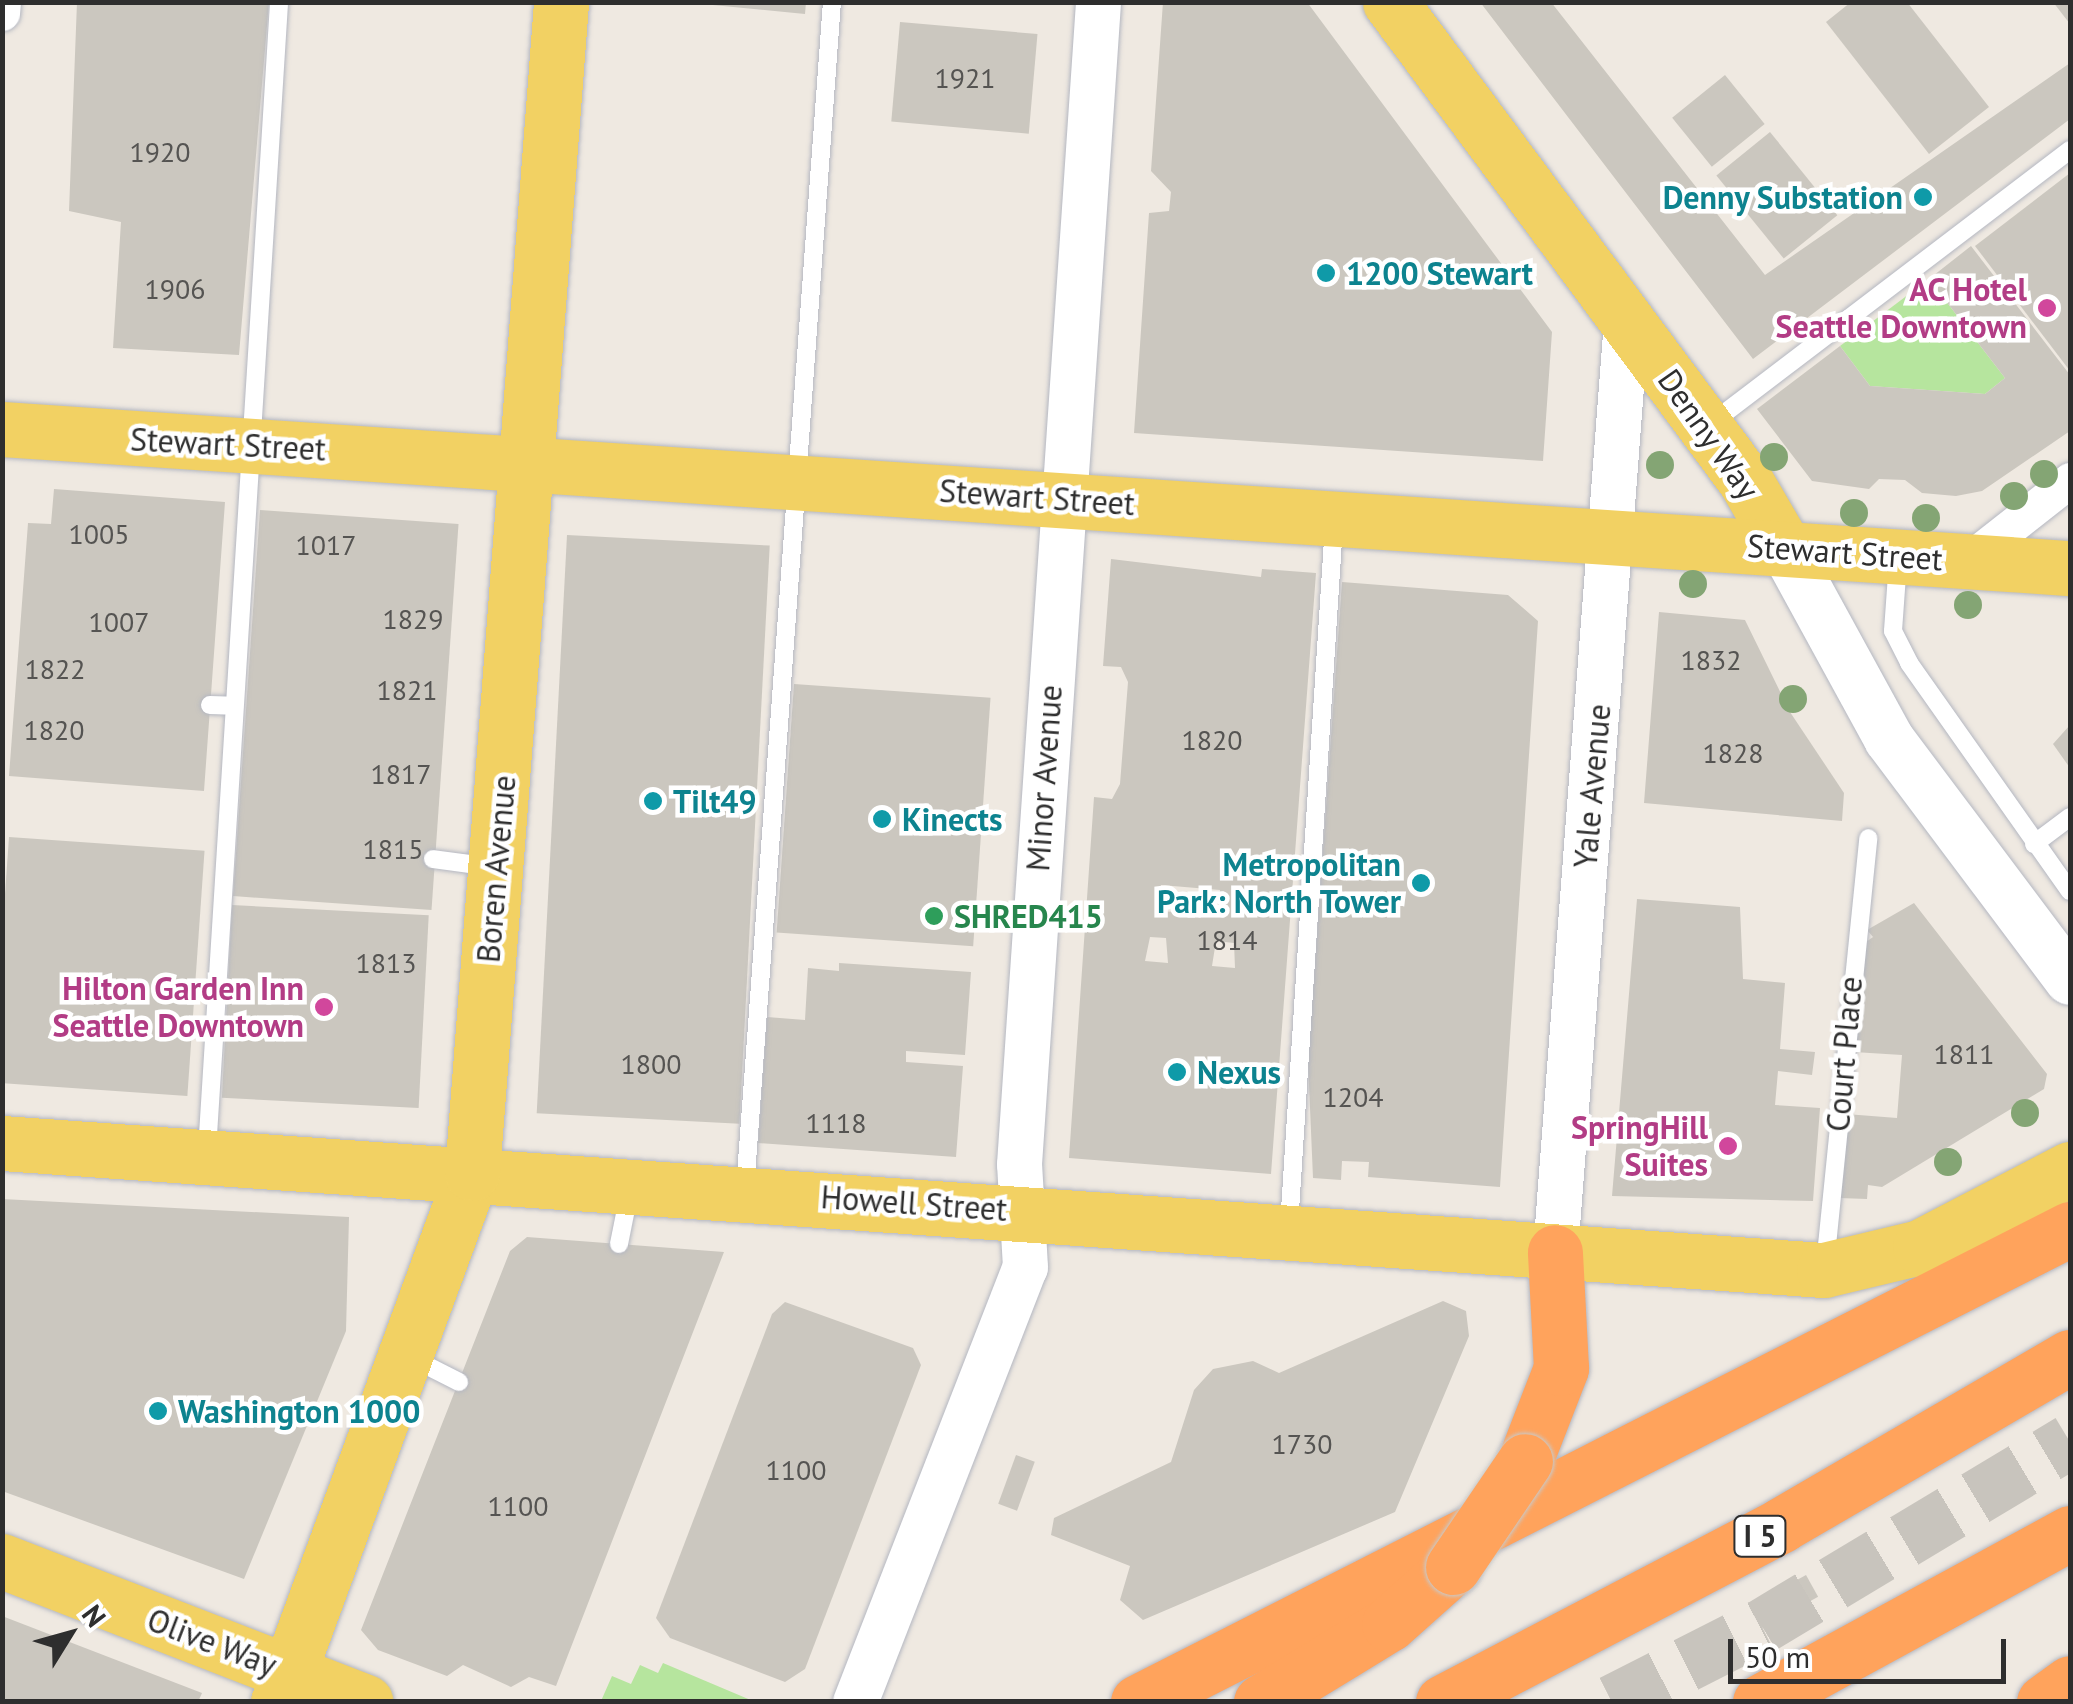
<!DOCTYPE html>
<html>
<head>
<meta charset="utf-8">
<style>
	body { margin:0 }
	#map { position:relative; width:2073px; height:1704px; overflow:hidden; background:#efe9e1; font-family:"PT Sans",sans-serif }
	div>[style] { position:absolute }
	.green>* { inset:0; background:#b6e59e }
	.building>* { inset:0; background:#cbc7bf; transform-origin:0 0 }
	.motorway-tunnel>* { height:55px; margin-top:-27.5px; transform-origin:0; background:repeating-linear-gradient(90deg,#c8c4bd 0 55px,transparent 0 83px) }
	.roads { filter:drop-shadow(0 0 2px #b4b7c1) drop-shadow(0 0 2px #b4b7c1) }
	.service>* { height:18px; margin:-9px; padding:0 9px; transform-origin:9px; border-radius:9px; background:#fff }
	.minor>* { height:35px; margin:-17.5px; padding:0 17.5px; transform-origin:17.5px; border-radius:17.5px; background:#fff }
	.tertiary>* { height:45px; margin:-22.5px; padding:0 22.5px; transform-origin:22.5px; border-radius:22.5px; background:#fff }
	.secondary>* { height:50px; margin:-25px; padding:0 25px; transform-origin:25px; border-radius:25px; background:#fff }
	.primary>* { height:55px; margin:-27.5px; padding:0 27.5px; transform-origin:27.5px; border-radius:27.5px; background:#f2d163 }
	.motorway>* { height:55px; margin:-27.5px; padding:0 27.5px; transform-origin:27.5px; border-radius:27.5px; background:#ffa35c }
	.bridges { filter:drop-shadow(0 0 2px #c9c9c9) drop-shadow(0 0 2px #c9c9c9) }
	.motorway-bridge>* { height:55px; margin:-27.5px; padding:0 27.5px; transform-origin:27.5px; border-radius:27.5px; background:#ffa35c }
	.trees>* { width:28px; height:28px; margin:-14px; border-radius:50%; background:#84a574 }
	.dots>* { width:28px; height:28px; translate:-50% -50%; box-sizing:border-box; border:5px solid #fff; border-radius:50% }
	span { translate:-50% -50%; white-space:nowrap; text-align:center; line-height:1.15; -webkit-text-stroke:9px #fff; paint-order:stroke }
	.number-label { font-size:28px; color:#555452 }
	.number-label span { -webkit-text-stroke-width:0 }
	.shield-label span { padding:2px 8px; background:#fff; border:2px solid; border-radius:8px; -webkit-text-stroke-width:0 }
	.shield-label { font-size:30px; color:#2e2e2e; font-weight:700 }
	.culture-label { font-size:32px; color:#0d838f; font-weight:700 }
	.right { translate:-100% -50%; text-align:right }
	.left { translate:0 -50%; text-align:left }
	.hotel-label { font-size:32px; color:#b23c85; font-weight:700 }
	.street-label { font-size:32px; color:#2e2e2e }
	.leisure-label { font-size:32px; color:#27864d; font-weight:700 }
	.frame { position:absolute; inset:0; border:5px solid #2e2e2e; pointer-events:none }
	.north { position:absolute; left:20px; top:1584px; width:100px; height:100px; -webkit-text-stroke:8px #fff; paint-order:stroke; rotate:53deg; font-size:28px; font-weight:700; line-height:40px; text-align:center; color:#2e2e2e }
	.north::after { content:''; display:block; margin:auto; width:35px; height:45px; background:#2e2e2e; clip-path:polygon(50% 0,100% 100%,50% 72%,0 100%) }
	.scale { position:absolute; left:1728px; top:1639px; width:278px; height:45px; box-sizing:border-box; border:5px solid #2e2e2e; border-top:0; padding-left:12px; font-size:30px; line-height:35px; white-space:nowrap; color:#2e2e2e; -webkit-text-stroke:8px #fff; paint-order:stroke }
</style>
</head>
<body>
<div id="map">
	<div class="green">
		<div style="clip-path:polygon(1929px 279px,2005px 378px,1985px 394px,1870px 386px,1840px 346px)"></div>
		<div style="clip-path:polygon(663px 1663px,753px 1701px,601px 1701px,612px 1676px,631px 1684px,640px 1665px,658px 1673px)"></div>
	</div>
	<div class="building">
		<div style="clip-path:polygon(77px 2px,269px 2px,239px 355px,113px 348px,121px 222px,69px 211px)"></div>
		<div style="clip-path:polygon(682px 2px,806px 2px,805px 14px)"></div>
		<div style="clip-path:polygon(1163px 2px,1307px 2px,1552px 332px,1543px 461px,1134px 433px,1149px 213px,1169px 211px,1171px 192px,1151px 171px)"></div>
		<div style="clip-path:polygon(1480px 2px,1551px 2px,1765px 275px,2070px 63px,2070px 119px,1753px 359px)"></div>
		<div style="clip-path:polygon(1851px 2px,1907px 2px,1989px 107px,1929px 154px,1826px 22px)"></div>
		<div style="clip-path:polygon(2053px 2px,2070px 2px,2070px 24px)"></div>
		<div style="left:900px;top:22px;width:138px;height:100px;rotate:5deg"></div>
		<div style="left:1725px;top:75px;width:63px;height:68px;rotate:51deg"></div>
		<div style="left:1770px;top:132px;width:107px;height:69px;rotate:51deg"></div>
		<div style="clip-path:polygon(2070px 173px,2070px 371px,1975px 246px)"></div>
		<div style="clip-path:polygon(1971px 246px,2070px 375px,2070px 431px,1982px 491px,1956px 496px,1922px 493px,1905px 480px,1879px 479px,1869px 489px,1812px 481px,1757px 409px,1840px 346px,1870px 386px,1985px 394px,2005px 378px,1929px 279px)"></div>
		<div style="clip-path:polygon(54px 489px,225px 502px,204px 791px,9px 776px,28px 523px,51px 524px)"></div>
		<div style="left:260px;top:510px;width:199px;height:387px;rotate:4deg"></div>
		<div style="left:567px;top:535px;width:203px;height:579px;rotate:3deg"></div>
		<div style="clip-path:polygon(evenodd,1111px 559px,1261px 577px,1262px 569px,1316px 573px,1271px 1174px,1069px 1158px,1094px 797px,1112px 799px,1120px 784px,1128px 682px,1121px 667px,1103px 666px,1111px 559px,1161px 885px,1220px 890px,1218px 915px,1160px 911px,1161px 885px,1111px 559px,1150px 937px,1166px 938px,1168px 963px,1145px 961px,1150px 937px,1111px 559px,1216px 941px,1234px 943px,1235px 968px,1212px 966px,1216px 941px)"></div>
		<div style="clip-path:polygon(1342px 582px,1508px 595px,1538px 621px,1500px 1187px,1368px 1177px,1369px 1162px,1342px 1161px,1341px 1180px,1313px 1178px,1308px 1061px)"></div>
		<div style="clip-path:polygon(1659px 612px,1745px 620px,1790px 712px,1844px 793px,1842px 821px,1644px 803px)"></div>
		<div style="left:794px;top:684px;width:197px;height:249px;rotate:4deg"></div>
		<div style="clip-path:polygon(2070px 725px,2070px 768px,2053px 744px)"></div>
		<div style="left:9px;top:837px;width:196px;height:246px;rotate:4deg"></div>
		<div style="clip-path:polygon(1637px 899px,1740px 907px,1743px 979px,1785px 983px,1780px 1049px,1815px 1052px,1812px 1075px,1778px 1071px,1775px 1105px,1820px 1108px,1813px 1201px,1612px 1196px)"></div>
		<div style="clip-path:polygon(1914px 903px,2047px 1074px,2044px 1089px,1882px 1187px,1868px 1185px,1867px 1199px,1839px 1198px,1846px 1114px,1897px 1118px,1902px 1055px,1854px 1052px,1862px 945px,1873px 937px,1867px 930px)"></div>
		<div style="left:232px;top:905px;width:197px;height:193px;rotate:3deg"></div>
		<div style="clip-path:polygon(839px 963px,971px 972px,965px 1055px,906px 1051px,906px 1062px,963px 1066px,956px 1157px,758px 1143px,767px 1017px,805px 1020px,808px 968px,839px 971px)"></div>
		<div style="clip-path:polygon(2px 1199px,349px 1217px,346px 1331px,244px 1579px,2px 1491px)"></div>
		<div style="clip-path:polygon(527px 1237px,724px 1252px,556px 1686px,529px 1677px,511px 1687px,463px 1665px,447px 1676px,378px 1650px,361px 1630px,510px 1251px)"></div>
		<div style="clip-path:polygon(1443px 1301px,1466px 1311px,1469px 1336px,1395px 1512px,1143px 1620px,1120px 1600px,1130px 1566px,1051px 1535px,1054px 1518px,1171px 1462px,1194px 1390px,1213px 1369px,1253px 1361px,1279px 1373px)"></div>
		<div style="clip-path:polygon(785px 1302px,913px 1348px,921px 1365px,805px 1669px,785px 1682px,670px 1638px,656px 1618px,772px 1314px)"></div>
		<div style="left:1016px;top:1455px;width:20px;height:52px;rotate:20deg"></div>
		<div style="left:1806px;top:1575px;width:25px;height:65px;rotate:61deg"></div>
		<div style="clip-path:polygon(2px 1616px,202px 1693px,198px 1702px,2px 1702px)"></div>
	</div>
	<div class="motorway-tunnel">
		<div style="left:1612px;top:1702px;width:168px;rotate:-26.9deg"></div>
		<div style="left:1762px;top:1626px;width:359px;rotate:-31deg"></div>
	</div>
	<div class="roads">
		<div class="service">
			<div style="left:1709px;top:425px;width:454px;rotate:-37.3deg"></div>
			<div style="left:1898px;top:561px;width:70px;rotate:94.1deg"></div>
			<div style="left:1893px;top:631px;width:36px;rotate:63deg"></div>
			<div style="left:1909px;top:663px;width:279px;rotate:54.8deg"></div>
			<div style="left:210px;top:705px;width:23px;rotate:2deg"></div>
			<div style="left:2034px;top:844px;width:45px;rotate:-36.9deg"></div>
			<div style="left:433px;top:859px;width:60px;rotate:7.7deg"></div>
			<div style="left:207px;top:1151px;width:1151px;rotate:-86.41deg"></div>
			<div style="left:745px;top:1189px;width:1190px;rotate:-85.81deg"></div>
			<div style="left:1289px;top:1226px;width:703px;rotate:-86.33deg"></div>
			<div style="left:619px;top:1244px;width:51px;rotate:-78.7deg"></div>
			<div style="left:1825px;top:1265px;width:429px;rotate:-84.2deg"></div>
			<div style="left:410px;top:1357px;width:55px;rotate:27deg"></div>
		</div>
		<div class="minor">
			<div style="left:2px;top:13px;width:11px;rotate:-85deg"></div>
			<div style="left:1967px;top:561px;width:131px;rotate:-38.2deg"></div>
		</div>
		<div class="tertiary">
			<div style="left:1555px;top:1252px;width:935px;rotate:-85.64deg"></div>
			<div style="left:855px;top:1702px;width:467px;rotate:-68.7deg"></div>
			<div style="left:1025px;top:1267px;width:103px;rotate:-93.3deg"></div>
			<div style="left:1019px;top:1164px;width:1165px;rotate:-86.11deg"></div>
		</div>
		<div class="secondary">
			<div style="left:1784px;top:547px;width:219px;rotate:61.3deg"></div>
			<div style="left:1889px;top:739px;width:301px;rotate:53.1deg"></div>
		</div>
		<div class="primary">
			<div style="left:1390px;top:2px;width:595px;rotate:53.4deg"></div>
			<div style="left:1745px;top:480px;width:78px;rotate:59.8deg"></div>
			<div style="left:2px;top:429px;width:2073px;rotate:3.85deg"></div>
			<div style="left:2px;top:1143px;width:1826px;rotate:3.99deg"></div>
			<div style="left:1824px;top:1270px;width:99px;rotate:-13.5deg"></div>
			<div style="left:1920px;top:1247px;width:169px;rotate:-27.5deg"></div>
			<div style="left:2px;top:1561px;width:390px;rotate:21.2deg"></div>
			<div style="left:278px;top:1702px;width:563px;rotate:-69.86deg"></div>
			<div style="left:472px;top:1173px;width:1174px;rotate:-85.65deg"></div>
		</div>
		<div class="motorway">
			<div style="left:1525px;top:1461px;width:100px;rotate:-68.8deg"></div>
			<div style="left:1561px;top:1368px;width:116px;rotate:-93deg"></div>
			<div style="left:1138px;top:1702px;width:1045px;rotate:-26.91deg"></div>
			<div style="left:1261px;top:1702px;width:150px;rotate:-31.4deg"></div>
			<div style="left:1389px;top:1624px;width:86px;rotate:-41.7deg"></div>
			<div style="left:1443px;top:1702px;width:382px;rotate:-27.6deg"></div>
			<div style="left:1781px;top:1525px;width:334px;rotate:-30.2deg"></div>
			<div style="left:1760px;top:1702px;width:353px;rotate:-28.6deg"></div>
			<div style="left:2044px;top:1702px;width:32px;rotate:-36deg"></div>
		</div>
	</div>
	<div class="bridges">
		<div class="motorway-bridge">
			<div style="left:1453px;top:1567px;width:128px;rotate:-55.8deg"></div>
		</div>
	</div>
	<div class="trees">
		<div style="left:1774px;top:457px"></div>
		<div style="left:1660px;top:465px"></div>
		<div style="left:2044px;top:474px"></div>
		<div style="left:2014px;top:496px"></div>
		<div style="left:1854px;top:513px"></div>
		<div style="left:1926px;top:518px"></div>
		<div style="left:1693px;top:584px"></div>
		<div style="left:1968px;top:605px"></div>
		<div style="left:1793px;top:699px"></div>
		<div style="left:2025px;top:1113px"></div>
		<div style="left:1948px;top:1162px"></div>
	</div>
	<div class="dots">
		<div style="left:1923px;top:197px;background:#0f9aa8"></div>
		<div style="left:1326px;top:273px;background:#0f9aa8"></div>
		<div style="left:2047px;top:308px;background:#d1479c"></div>
		<div style="left:653px;top:801px;background:#0f9aa8"></div>
		<div style="left:882px;top:819px;background:#0f9aa8"></div>
		<div style="left:1421px;top:883px;background:#0f9aa8"></div>
		<div style="left:934px;top:916px;background:#2e9e5b"></div>
		<div style="left:324px;top:1007px;background:#d1479c"></div>
		<div style="left:1177px;top:1072px;background:#0f9aa8"></div>
		<div style="left:1728px;top:1146px;background:#d1479c"></div>
		<div style="left:158px;top:1411px;background:#0f9aa8"></div>
	</div>
	<div class="number-label">
		<span style="left:965px;top:78px">1921</span>
		<span style="left:160px;top:152px">1920</span>
		<span style="left:175px;top:289px">1906</span>
		<span style="left:99px;top:534px">1005</span>
		<span style="left:326px;top:545px">1017</span>
		<span style="left:413px;top:619px">1829</span>
		<span style="left:119px;top:622px">1007</span>
		<span style="left:1711px;top:660px">1832</span>
		<span style="left:55px;top:669px">1822</span>
		<span style="left:407px;top:690px">1821</span>
		<span style="left:54px;top:730px">1820</span>
		<span style="left:1212px;top:740px">1820</span>
		<span style="left:1733px;top:753px">1828</span>
		<span style="left:401px;top:774px">1817</span>
		<span style="left:393px;top:849px">1815</span>
		<span style="left:1227px;top:940px">1814</span>
		<span style="left:386px;top:963px">1813</span>
		<span style="left:1964px;top:1054px">1811</span>
		<span style="left:651px;top:1064px">1800</span>
		<span style="left:1353px;top:1097px">1204</span>
		<span style="left:836px;top:1123px">1118</span>
		<span style="left:1302px;top:1444px">1730</span>
		<span style="left:796px;top:1470px">1100</span>
		<span style="left:518px;top:1506px">1100</span>
	</div>
	<div class="shield-label">
		<span style="left:1760px;top:1536px">I 5</span>
	</div>
	<div class="culture-label">
		<span class="right" style="left:1903px;top:197px">Denny Substation</span>
		<span class="left" style="left:1346px;top:273px">1200 Stewart</span>
		<span class="left" style="left:673px;top:801px">Tilt49</span>
		<span class="left" style="left:902px;top:819px">Kinects</span>
		<span class="right" style="left:1401px;top:883px">Metropolitan<br>Park: North Tower</span>
		<span class="left" style="left:1197px;top:1072px">Nexus</span>
		<span class="left" style="left:178px;top:1411px">Washington 1000</span>
	</div>
	<div class="hotel-label">
		<span class="right" style="left:2027px;top:308px">AC Hotel<br>Seattle Downtown</span>
		<span class="right" style="left:304px;top:1007px">Hilton Garden Inn<br>Seattle Downtown</span>
		<span class="right" style="left:1708px;top:1146px">SpringHill<br>Suites</span>
	</div>
	<div class="street-label">
		<span style="left:1709px;top:434px;rotate:55deg">Denny Way</span>
		<span style="left:228px;top:444px;rotate:3deg">Stewart Street</span>
		<span style="left:1037px;top:497px;rotate:4deg">Stewart Street</span>
		<span style="left:1845px;top:552px;rotate:4deg">Stewart Street</span>
		<span style="left:1044px;top:778px;rotate:-86deg">Minor Avenue</span>
		<span style="left:1592px;top:786px;rotate:-85deg">Yale Avenue</span>
		<span style="left:496px;top:869px;rotate:-85deg">Boren Avenue</span>
		<span style="left:1844px;top:1054px;rotate:-85deg">Court Place</span>
		<span style="left:914px;top:1203px;rotate:4deg">Howell Street</span>
		<span style="left:212px;top:1642px;rotate:21deg">Olive Way</span>
	</div>
	<div class="leisure-label">
		<span class="left" style="left:954px;top:916px">SHRED415</span>
	</div>
	<div class="frame"></div>
	<div class="north">N</div>
	<div class="scale">50 m</div>
</div>
</body>
</html>
